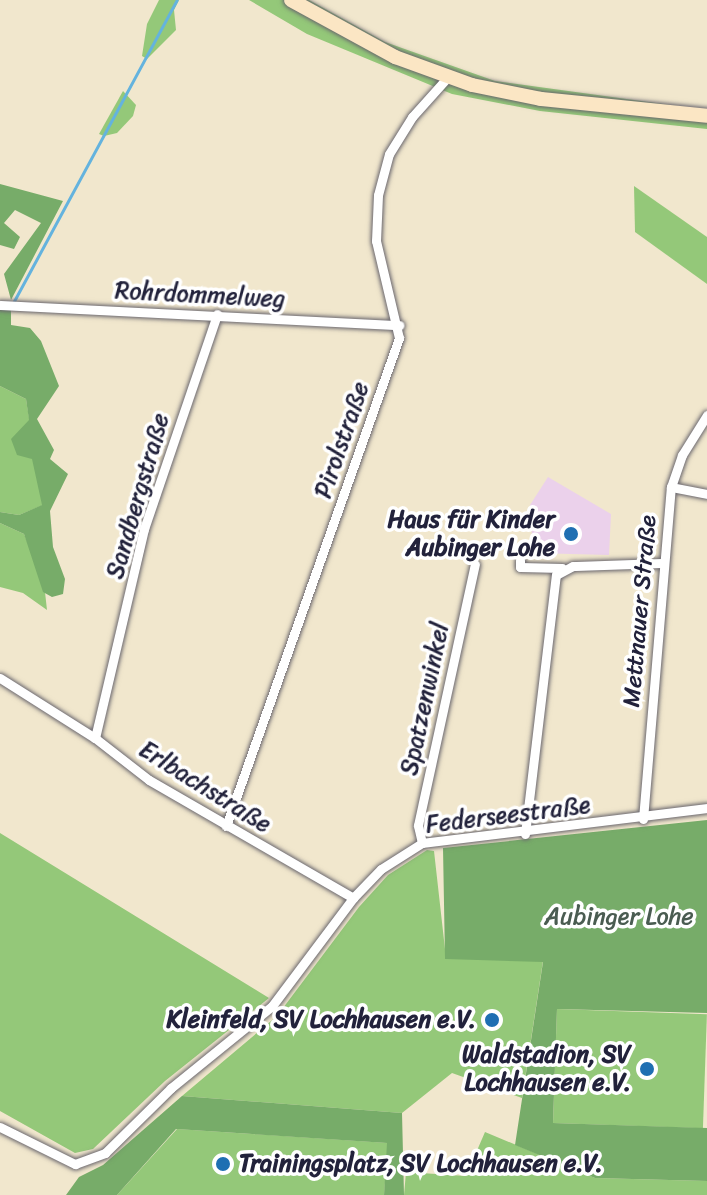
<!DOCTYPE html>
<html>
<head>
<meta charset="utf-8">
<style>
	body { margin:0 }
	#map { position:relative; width:707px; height:1195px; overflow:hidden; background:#f1e7cd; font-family:Sriracha,sans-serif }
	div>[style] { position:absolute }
	.built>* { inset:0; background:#ebd1eb }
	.green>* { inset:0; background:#94c879; transform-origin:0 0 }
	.forest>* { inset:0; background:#77ac69 }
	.stream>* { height:3px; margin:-1.5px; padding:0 1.5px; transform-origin:1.5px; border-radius:1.5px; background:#64b3de }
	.roads { filter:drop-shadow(0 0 2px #6a676e) drop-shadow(0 0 2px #6a676e) }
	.minor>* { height:9px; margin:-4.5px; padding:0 4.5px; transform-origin:4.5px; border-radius:4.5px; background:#fff }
	.secondary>* { height:14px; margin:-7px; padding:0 7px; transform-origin:7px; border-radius:7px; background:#fbe6c4 }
	.dots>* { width:22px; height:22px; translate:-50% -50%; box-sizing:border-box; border:4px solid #fff; border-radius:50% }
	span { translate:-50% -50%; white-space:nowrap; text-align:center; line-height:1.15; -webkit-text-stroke:7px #fff; paint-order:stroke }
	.street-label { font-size:24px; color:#22223b }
	.poi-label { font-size:24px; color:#22223b; font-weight:700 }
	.right { translate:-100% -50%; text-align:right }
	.left { translate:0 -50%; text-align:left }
	.park-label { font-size:24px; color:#4a5c51 }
</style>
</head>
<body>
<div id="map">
	<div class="built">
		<div style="clip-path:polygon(548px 477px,611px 514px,609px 555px,533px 553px,530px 505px)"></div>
	</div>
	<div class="green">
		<div style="clip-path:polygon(159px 0,179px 0,174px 10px,176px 30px,147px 59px,142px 56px,147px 24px)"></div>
		<div style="clip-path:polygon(249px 0,309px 0,385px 42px,495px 81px,707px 110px,707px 129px,540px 111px,452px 94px,307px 34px)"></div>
		<div style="clip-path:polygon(123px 91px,136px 105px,133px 116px,117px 133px,104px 136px,99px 134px)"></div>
		<div style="clip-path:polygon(634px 186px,707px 237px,707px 284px,635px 232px)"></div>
		<div style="clip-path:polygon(0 386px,26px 399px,43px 505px,19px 515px,0 512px)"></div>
		<div style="clip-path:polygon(0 523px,24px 534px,44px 583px,47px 610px,23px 593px,0 587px)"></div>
		<div style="clip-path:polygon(0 833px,269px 998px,165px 1081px,93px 1149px,75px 1153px,0 1111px)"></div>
		<div style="clip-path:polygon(427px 850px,434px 851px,446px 958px,543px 961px,522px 1098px,452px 1073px,402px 1113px,182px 1096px,277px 1016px,359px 907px,388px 875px)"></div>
		<div style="left:557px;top:1009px;width:150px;height:114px;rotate:2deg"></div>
		<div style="clip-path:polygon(177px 1129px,388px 1143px,384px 1195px,117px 1195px)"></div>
		<div style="clip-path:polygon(485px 1132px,595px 1178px,707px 1181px,707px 1195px,404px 1195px,406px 1172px,466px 1176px)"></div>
	</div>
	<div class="forest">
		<div style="clip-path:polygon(0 184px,63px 201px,11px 300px,4px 274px,41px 223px,15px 210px,4px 223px,20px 237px,14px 249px,0 245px)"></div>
		<div style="clip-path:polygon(11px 308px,11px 325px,30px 328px,41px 341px,59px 386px,37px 419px,54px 450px,50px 459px,68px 474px,50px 511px,53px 547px,65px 579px,63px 594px,52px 597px,43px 592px,24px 534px,0 523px,0 512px,19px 515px,42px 505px,32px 459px,17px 455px,11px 439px,29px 420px,26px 399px,0 386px,0 309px)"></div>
		<div style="clip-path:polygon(707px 820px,707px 1013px,557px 1009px,553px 1123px,707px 1128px,707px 1181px,595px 1178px,515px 1145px,543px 962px,445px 959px,443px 848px)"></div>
		<div style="clip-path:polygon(182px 1096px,402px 1113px,404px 1195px,384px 1195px,387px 1143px,176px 1129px,117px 1195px,66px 1195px,79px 1177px,103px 1165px)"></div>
	</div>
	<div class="stream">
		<div style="left:14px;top:301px;width:342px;rotate:-61.6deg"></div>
	</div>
	<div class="roads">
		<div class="minor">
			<div style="left:0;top:305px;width:400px;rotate:2.9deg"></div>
			<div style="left:671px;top:487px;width:37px;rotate:11deg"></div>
			<div style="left:520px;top:560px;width:7px;rotate:90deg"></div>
			<div style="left:520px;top:567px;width:42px;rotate:1.4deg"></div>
			<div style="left:0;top:678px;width:112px;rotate:32.3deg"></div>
			<div style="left:95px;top:738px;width:68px;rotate:37.9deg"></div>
			<div style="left:149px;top:780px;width:236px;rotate:30deg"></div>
			<div style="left:95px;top:738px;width:215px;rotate:-76.8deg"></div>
			<div style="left:144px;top:529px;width:227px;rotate:-71.2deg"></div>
			<div style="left:643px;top:819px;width:333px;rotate:-85.2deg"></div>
			<div style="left:671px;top:487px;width:34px;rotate:-71deg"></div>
			<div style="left:682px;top:455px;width:47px;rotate:-58deg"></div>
			<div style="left:226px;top:826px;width:518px;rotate:-70.48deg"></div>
			<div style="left:399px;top:338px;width:100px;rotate:-103.3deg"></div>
			<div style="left:376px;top:241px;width:46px;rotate:-87.5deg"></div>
			<div style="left:378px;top:195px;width:42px;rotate:-75deg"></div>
			<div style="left:389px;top:154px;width:44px;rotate:-58.1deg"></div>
			<div style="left:412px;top:117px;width:52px;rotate:-48.1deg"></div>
			<div style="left:525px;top:834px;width:261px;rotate:-83.2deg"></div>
			<div style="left:556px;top:575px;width:19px;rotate:-28deg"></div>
			<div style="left:573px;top:566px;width:91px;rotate:-1.9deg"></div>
			<div style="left:422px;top:843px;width:18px;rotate:-103deg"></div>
			<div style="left:418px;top:825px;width:267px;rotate:-77.7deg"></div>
			<div style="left:0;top:1127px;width:84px;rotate:26.3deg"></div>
			<div style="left:75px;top:1164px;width:32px;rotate:-20deg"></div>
			<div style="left:105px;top:1153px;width:93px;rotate:-44.6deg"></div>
			<div style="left:171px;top:1088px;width:130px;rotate:-39.1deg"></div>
			<div style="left:272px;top:1006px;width:135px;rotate:-53.1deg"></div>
			<div style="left:353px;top:898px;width:40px;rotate:-46deg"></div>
			<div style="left:381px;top:869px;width:49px;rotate:-32.4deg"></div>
			<div style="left:422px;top:843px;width:287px;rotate:-7deg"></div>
		</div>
		<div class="secondary">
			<div style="left:291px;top:0;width:119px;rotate:28.7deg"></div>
			<div style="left:395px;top:57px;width:82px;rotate:20deg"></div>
			<div style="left:472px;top:85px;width:70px;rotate:11.5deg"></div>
			<div style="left:541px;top:99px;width:167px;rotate:5.8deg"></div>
		</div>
	</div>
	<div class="dots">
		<div style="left:571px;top:534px;background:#1f6fb2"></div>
		<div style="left:492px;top:1020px;background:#1f6fb2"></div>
		<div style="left:647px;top:1069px;background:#1f6fb2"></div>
		<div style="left:223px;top:1164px;background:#1f6fb2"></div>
	</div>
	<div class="street-label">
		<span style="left:200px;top:295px;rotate:3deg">Rohrdommelweg</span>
		<span style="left:342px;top:440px;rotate:-71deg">Pirolstraße</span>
		<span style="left:138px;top:496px;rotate:-74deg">Sandbergstraße</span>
		<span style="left:640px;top:611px;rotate:-85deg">Mettnauer Straße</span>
		<span style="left:425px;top:699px;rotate:-78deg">Spatzenwinkel</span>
		<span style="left:205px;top:787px;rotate:32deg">Erlbachstraße</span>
		<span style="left:508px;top:815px;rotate:-7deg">Federseestraße</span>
	</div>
	<div class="poi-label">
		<span class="right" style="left:555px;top:534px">Haus für Kinder<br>Aubinger Lohe</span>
		<span class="right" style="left:476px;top:1020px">Kleinfeld, SV Lochhausen e.V.</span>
		<span class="right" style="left:631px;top:1069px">Waldstadion, SV<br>Lochhausen e.V.</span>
		<span class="left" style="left:239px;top:1164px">Trainingsplatz, SV Lochhausen e.V.</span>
	</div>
	<div class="park-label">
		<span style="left:619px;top:917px">Aubinger Lohe</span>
	</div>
</div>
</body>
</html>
